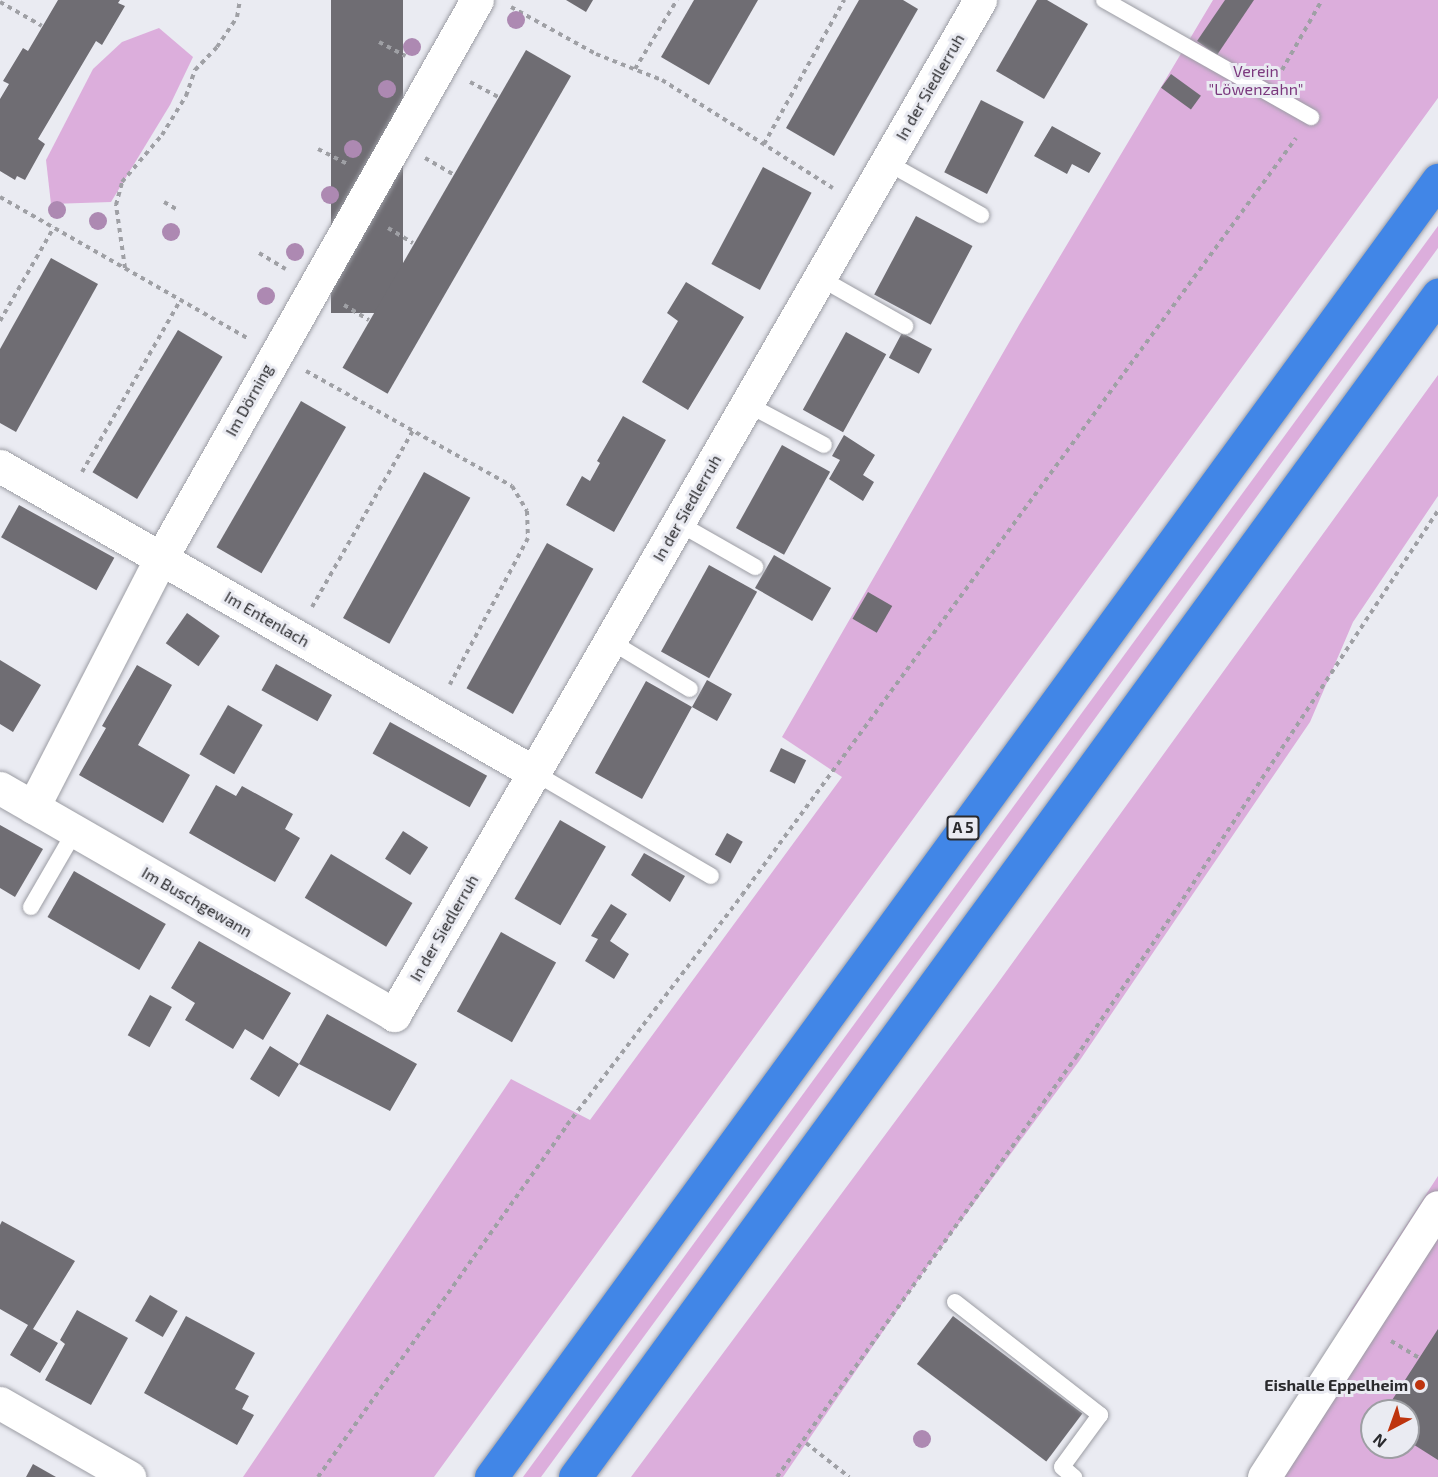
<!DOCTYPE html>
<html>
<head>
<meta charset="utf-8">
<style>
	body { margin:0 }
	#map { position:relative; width:1438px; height:1477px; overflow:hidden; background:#eaebf2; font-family:"Exo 2",sans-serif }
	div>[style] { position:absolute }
	.green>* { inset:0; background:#dcaedc }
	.building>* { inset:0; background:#6f6d73; transform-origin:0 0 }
	.path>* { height:4px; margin-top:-2px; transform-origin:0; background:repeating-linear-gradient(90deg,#9fa0a5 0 4.5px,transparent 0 9px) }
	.roads { filter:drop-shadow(0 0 2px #9c9da4) drop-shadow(0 0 2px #9c9da4) }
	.service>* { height:16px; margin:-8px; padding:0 8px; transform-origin:8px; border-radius:8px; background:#fff }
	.minor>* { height:33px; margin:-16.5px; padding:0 16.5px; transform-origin:16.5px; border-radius:16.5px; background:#fff }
	.motorway>* { height:33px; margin:-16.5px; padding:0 16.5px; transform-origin:16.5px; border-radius:16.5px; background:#4186e7 }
	.trees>* { width:18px; height:18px; margin:-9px; border-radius:50%; background:#ad89b2 }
	.dots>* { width:16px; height:16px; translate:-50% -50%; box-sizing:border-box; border:3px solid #eaebf2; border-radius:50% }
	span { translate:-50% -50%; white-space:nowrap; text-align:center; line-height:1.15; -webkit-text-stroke:6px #eaebf2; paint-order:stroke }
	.shield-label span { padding:2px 4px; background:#eaebf2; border:2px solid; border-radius:4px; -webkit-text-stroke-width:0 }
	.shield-label { font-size:15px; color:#2a2a2d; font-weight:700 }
	.park-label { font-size:16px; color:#7b387e }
	.street-label { font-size:16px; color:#2a2a2d }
	.poi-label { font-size:16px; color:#2a2a2d; font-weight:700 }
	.right { translate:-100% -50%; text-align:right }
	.north { position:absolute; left:1360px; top:1399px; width:60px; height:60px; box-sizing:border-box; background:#eaebf2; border:2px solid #9d9ea3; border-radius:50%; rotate:221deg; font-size:16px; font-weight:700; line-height:24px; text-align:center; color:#2a2a2d }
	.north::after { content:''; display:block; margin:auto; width:21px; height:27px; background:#be340e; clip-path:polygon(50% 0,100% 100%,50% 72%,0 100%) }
</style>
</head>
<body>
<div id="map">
	<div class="green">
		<div style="clip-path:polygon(1213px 0,1438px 0,1438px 98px,434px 1477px,243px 1477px,511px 1079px,590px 1120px,842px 777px,782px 737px,1019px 325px)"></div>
		<div style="clip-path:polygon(159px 28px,193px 57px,170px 105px,111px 202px,51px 204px,46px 160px,93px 69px,122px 42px)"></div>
		<div style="clip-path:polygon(1438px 226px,1438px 248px,768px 1167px,541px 1477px,523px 1477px)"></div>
		<div style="clip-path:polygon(1438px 375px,1438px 496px,1353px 622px,1310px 722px,1080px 1060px,930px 1263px,783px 1477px,631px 1477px,995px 987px)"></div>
		<div style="clip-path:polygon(evenodd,1438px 1176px,1438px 1477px,1260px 1477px,1351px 1310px,1438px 1176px,1372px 1411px,1408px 1411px,1408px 1447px,1372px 1447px,1372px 1411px)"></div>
	</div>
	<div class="building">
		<div style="clip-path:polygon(58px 0,120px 0,118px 3px,125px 6px,102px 45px,96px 41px,38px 139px,45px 144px,25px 180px,17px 176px,15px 180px,0 171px,0 99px,9px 84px,3px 81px,23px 48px,28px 51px)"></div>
		<div style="left:331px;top:0;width:72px;height:313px"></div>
		<div style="clip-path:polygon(566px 0,593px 0,586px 12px)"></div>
		<div style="clip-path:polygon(694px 0,758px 0,709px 85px,661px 57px)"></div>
		<div style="clip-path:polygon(859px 0,903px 0,918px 9px,834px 156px,786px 128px)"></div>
		<div style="clip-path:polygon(1037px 0,1047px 0,1088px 24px,1044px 99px,996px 71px)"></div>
		<div style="clip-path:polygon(1225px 0,1254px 0,1217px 55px,1197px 41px)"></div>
		<div style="left:526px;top:50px;width:52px;height:367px;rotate:30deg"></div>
		<div style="left:1171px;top:74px;width:37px;height:17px;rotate:36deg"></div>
		<div style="left:981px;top:100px;width:48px;height:81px;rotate:27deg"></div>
		<div style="clip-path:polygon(1052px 126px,1101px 153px,1089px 173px,1072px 164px,1067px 174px,1034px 156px)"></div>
		<div style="left:763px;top:167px;width:55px;height:110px;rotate:28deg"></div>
		<div style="left:916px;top:216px;width:64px;height:89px;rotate:28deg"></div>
		<div style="clip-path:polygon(51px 258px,98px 284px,16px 432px,0 423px,0 349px)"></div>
		<div style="clip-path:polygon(686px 282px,744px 317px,688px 410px,642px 382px,678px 321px,667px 313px)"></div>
		<div style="left:178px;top:330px;width:52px;height:166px;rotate:31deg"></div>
		<div style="left:846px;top:332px;width:46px;height:89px;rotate:29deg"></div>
		<div style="left:902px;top:333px;width:34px;height:28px;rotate:28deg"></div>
		<div style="left:301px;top:401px;width:52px;height:169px;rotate:30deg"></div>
		<div style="clip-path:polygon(623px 416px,666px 440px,614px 532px,566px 505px,582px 476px,590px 481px,600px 463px,597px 461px)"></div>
		<div style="clip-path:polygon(844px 435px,875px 455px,863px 475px,874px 482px,863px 501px,829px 479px,840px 460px,832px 456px)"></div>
		<div style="left:782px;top:445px;width:55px;height:95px;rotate:29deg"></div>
		<div style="left:424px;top:472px;width:53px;height:167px;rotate:29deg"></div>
		<div style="left:19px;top:505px;width:109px;height:37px;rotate:29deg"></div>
		<div style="left:547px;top:543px;width:53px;height:166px;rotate:29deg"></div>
		<div style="left:774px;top:555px;width:66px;height:38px;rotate:30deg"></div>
		<div style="left:709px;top:565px;width:55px;height:99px;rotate:29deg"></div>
		<div style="left:868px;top:592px;width:28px;height:31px;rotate:30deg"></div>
		<div style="left:187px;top:613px;width:40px;height:37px;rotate:35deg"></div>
		<div style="clip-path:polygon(0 660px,41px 685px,13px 732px,0 724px)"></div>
		<div style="left:276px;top:664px;width:64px;height:30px;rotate:29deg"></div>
		<div style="clip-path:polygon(137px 665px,172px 685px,138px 745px,190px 775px,163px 823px,79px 775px,106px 728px,102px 726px)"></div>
		<div style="clip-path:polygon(707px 680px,732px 694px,717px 721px,692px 707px,642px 799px,595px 773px,646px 681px,692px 707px)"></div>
		<div style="left:228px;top:705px;width:40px;height:57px;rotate:30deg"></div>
		<div style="left:390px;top:722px;width:111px;height:36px;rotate:29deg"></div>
		<div style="left:781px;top:748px;width:28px;height:26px;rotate:26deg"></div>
		<div style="clip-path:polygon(216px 785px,236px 796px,242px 786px,293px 814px,285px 829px,300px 838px,275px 882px,189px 833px)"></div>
		<div style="left:560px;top:820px;width:53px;height:91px;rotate:30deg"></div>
		<div style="clip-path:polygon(0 825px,43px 849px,15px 897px,0 888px)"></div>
		<div style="left:403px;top:831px;width:30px;height:33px;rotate:33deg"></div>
		<div style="left:727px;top:833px;width:18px;height:25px;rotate:29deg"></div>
		<div style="clip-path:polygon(644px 853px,685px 876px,670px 902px,631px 875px)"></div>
		<div style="left:331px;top:854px;width:95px;height:51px;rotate:31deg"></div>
		<div style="left:74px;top:871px;width:106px;height:53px;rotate:30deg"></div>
		<div style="clip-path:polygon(611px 904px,627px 914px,610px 941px,629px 954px,614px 979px,585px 961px,598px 939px,591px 936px)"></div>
		<div style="left:501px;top:932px;width:63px;height:91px;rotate:29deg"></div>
		<div style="clip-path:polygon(199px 941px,291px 993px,263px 1040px,245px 1029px,233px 1049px,185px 1020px,195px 1003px,171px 988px)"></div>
		<div style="left:150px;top:995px;width:25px;height:46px;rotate:29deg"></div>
		<div style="clip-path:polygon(327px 1014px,417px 1064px,390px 1111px,299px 1064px,279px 1097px,250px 1079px,270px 1046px,299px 1064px)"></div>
		<div style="clip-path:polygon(2px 1221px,75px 1261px,33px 1329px,58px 1343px,40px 1373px,10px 1355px,28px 1325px,0 1309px,0 1225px)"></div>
		<div style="left:150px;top:1295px;width:32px;height:30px;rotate:30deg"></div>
		<div style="clip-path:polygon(77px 1310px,128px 1338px,91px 1405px,45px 1380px,65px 1344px,60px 1340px)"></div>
		<div style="clip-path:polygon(186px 1316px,255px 1353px,235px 1389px,249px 1396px,242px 1409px,254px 1415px,237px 1445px,144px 1393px)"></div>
		<div style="left:953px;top:1316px;width:162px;height:60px;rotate:37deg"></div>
		<div style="clip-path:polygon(1438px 1329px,1438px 1460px,1408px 1441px,1408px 1411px,1385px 1411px)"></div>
		<div style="clip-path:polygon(33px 1464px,56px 1477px,26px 1477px)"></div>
	</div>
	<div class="path">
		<div style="left:0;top:2px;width:48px;rotate:29.7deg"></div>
		<div style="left:511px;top:7px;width:97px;rotate:28.9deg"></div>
		<div style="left:596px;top:54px;width:71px;rotate:21.5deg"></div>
		<div style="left:662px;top:80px;width:202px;rotate:32.3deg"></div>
		<div style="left:379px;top:42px;width:30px;rotate:28deg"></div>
		<div style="left:635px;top:69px;width:81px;rotate:-58.7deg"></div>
		<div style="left:1282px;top:70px;width:81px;rotate:-60.3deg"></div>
		<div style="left:470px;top:82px;width:32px;rotate:28deg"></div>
		<div style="left:764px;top:144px;width:165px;rotate:-60.9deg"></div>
		<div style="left:318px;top:149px;width:33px;rotate:27deg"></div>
		<div style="left:425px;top:158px;width:32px;rotate:30deg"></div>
		<div style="left:0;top:197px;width:284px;rotate:29.7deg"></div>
		<div style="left:164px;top:202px;width:16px;rotate:30deg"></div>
		<div style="left:388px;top:228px;width:29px;rotate:31deg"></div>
		<div style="left:259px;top:253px;width:31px;rotate:31deg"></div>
		<div style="left:125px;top:268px;width:64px;rotate:-98.1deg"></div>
		<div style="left:116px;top:205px;width:24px;rotate:-75deg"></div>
		<div style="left:122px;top:182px;width:62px;rotate:-49.6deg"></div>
		<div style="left:162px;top:135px;width:46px;rotate:-58.4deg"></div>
		<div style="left:186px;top:96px;width:28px;rotate:-71deg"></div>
		<div style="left:195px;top:70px;width:32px;rotate:-46deg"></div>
		<div style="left:217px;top:47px;width:36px;rotate:-56deg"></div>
		<div style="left:237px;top:17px;width:17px;rotate:-80deg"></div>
		<div style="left:344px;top:305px;width:29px;rotate:31deg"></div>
		<div style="left:0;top:321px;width:108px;rotate:-60.1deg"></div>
		<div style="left:306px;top:371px;width:236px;rotate:29.2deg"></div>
		<div style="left:512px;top:486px;width:29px;rotate:59deg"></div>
		<div style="left:527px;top:511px;width:27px;rotate:88deg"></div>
		<div style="left:528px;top:538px;width:166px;rotate:118.1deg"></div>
		<div style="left:82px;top:472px;width:197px;rotate:-60.2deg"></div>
		<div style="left:312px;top:607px;width:203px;rotate:-60.2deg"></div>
		<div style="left:1391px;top:1341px;width:33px;rotate:31deg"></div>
		<div style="left:806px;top:1443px;width:55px;rotate:38.3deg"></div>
		<div style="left:318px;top:1477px;width:431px;rotate:-54.7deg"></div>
		<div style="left:567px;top:1125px;width:289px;rotate:-52.7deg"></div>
		<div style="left:742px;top:895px;width:938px;rotate:-53.8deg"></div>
		<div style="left:777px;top:1477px;width:516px;rotate:-54.55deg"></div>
		<div style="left:1076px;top:1057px;width:173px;rotate:-55.9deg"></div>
		<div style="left:1173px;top:914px;width:482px;rotate:-56.7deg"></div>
	</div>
	<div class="roads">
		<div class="service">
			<div style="left:1104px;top:0;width:238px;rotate:29.5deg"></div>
			<div style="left:886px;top:162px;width:109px;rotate:29.2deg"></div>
			<div style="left:820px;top:278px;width:98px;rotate:29.5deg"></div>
			<div style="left:747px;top:404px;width:87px;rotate:28deg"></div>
			<div style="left:678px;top:523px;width:89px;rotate:29.7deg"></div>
			<div style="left:610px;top:641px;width:93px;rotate:31deg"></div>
			<div style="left:533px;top:772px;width:206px;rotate:30.3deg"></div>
			<div style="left:31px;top:907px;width:88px;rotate:-59.9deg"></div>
			<div style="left:955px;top:1302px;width:184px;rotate:37.9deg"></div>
			<div style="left:1100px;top:1415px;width:64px;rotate:126.2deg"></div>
			<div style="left:1062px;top:1467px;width:16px;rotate:40deg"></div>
		</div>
		<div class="minor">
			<div style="left:0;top:466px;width:615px;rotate:29.86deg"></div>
			<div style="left:0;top:788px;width:455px;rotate:29.9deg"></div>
			<div style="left:394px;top:1015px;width:1172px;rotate:-60deg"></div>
			<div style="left:33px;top:807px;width:280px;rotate:-62.8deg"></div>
			<div style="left:161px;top:558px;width:641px;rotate:-60.48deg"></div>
			<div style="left:0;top:1403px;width:149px;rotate:29.8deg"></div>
			<div style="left:1264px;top:1477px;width:321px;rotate:-57.2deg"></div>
		</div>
		<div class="motorway">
			<div style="left:491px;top:1477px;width:1606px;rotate:-53.87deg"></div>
			<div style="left:575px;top:1477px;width:1464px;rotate:-53.87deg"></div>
		</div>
	</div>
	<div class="trees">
		<div style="left:516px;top:20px"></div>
		<div style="left:412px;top:47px"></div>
		<div style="left:387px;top:89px"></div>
		<div style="left:353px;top:149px"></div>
		<div style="left:330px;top:195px"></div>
		<div style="left:57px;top:210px"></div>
		<div style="left:98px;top:221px"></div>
		<div style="left:171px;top:232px"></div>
		<div style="left:295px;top:252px"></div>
		<div style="left:266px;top:296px"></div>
		<div style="left:922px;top:1439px"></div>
	</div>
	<div class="dots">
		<div style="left:1420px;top:1385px;background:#be340e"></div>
	</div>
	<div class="shield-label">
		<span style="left:963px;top:828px">A 5</span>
	</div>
	<div class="park-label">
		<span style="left:1256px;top:80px">Verein<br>"Löwenzahn"</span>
	</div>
	<div class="street-label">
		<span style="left:930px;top:87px;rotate:-60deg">In der Siedlerruh</span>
		<span style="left:249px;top:400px;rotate:-61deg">Im Dörning</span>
		<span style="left:687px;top:508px;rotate:-60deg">In der Siedlerruh</span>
		<span style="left:267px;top:619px;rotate:30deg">Im Entenlach</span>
		<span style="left:197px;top:902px;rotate:30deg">Im Buschgewann</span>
		<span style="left:444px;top:928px;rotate:-60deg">In der Siedlerruh</span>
	</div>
	<div class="poi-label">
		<span class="right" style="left:1408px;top:1385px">Eishalle Eppelheim</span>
	</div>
	<div class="north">N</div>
</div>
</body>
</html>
